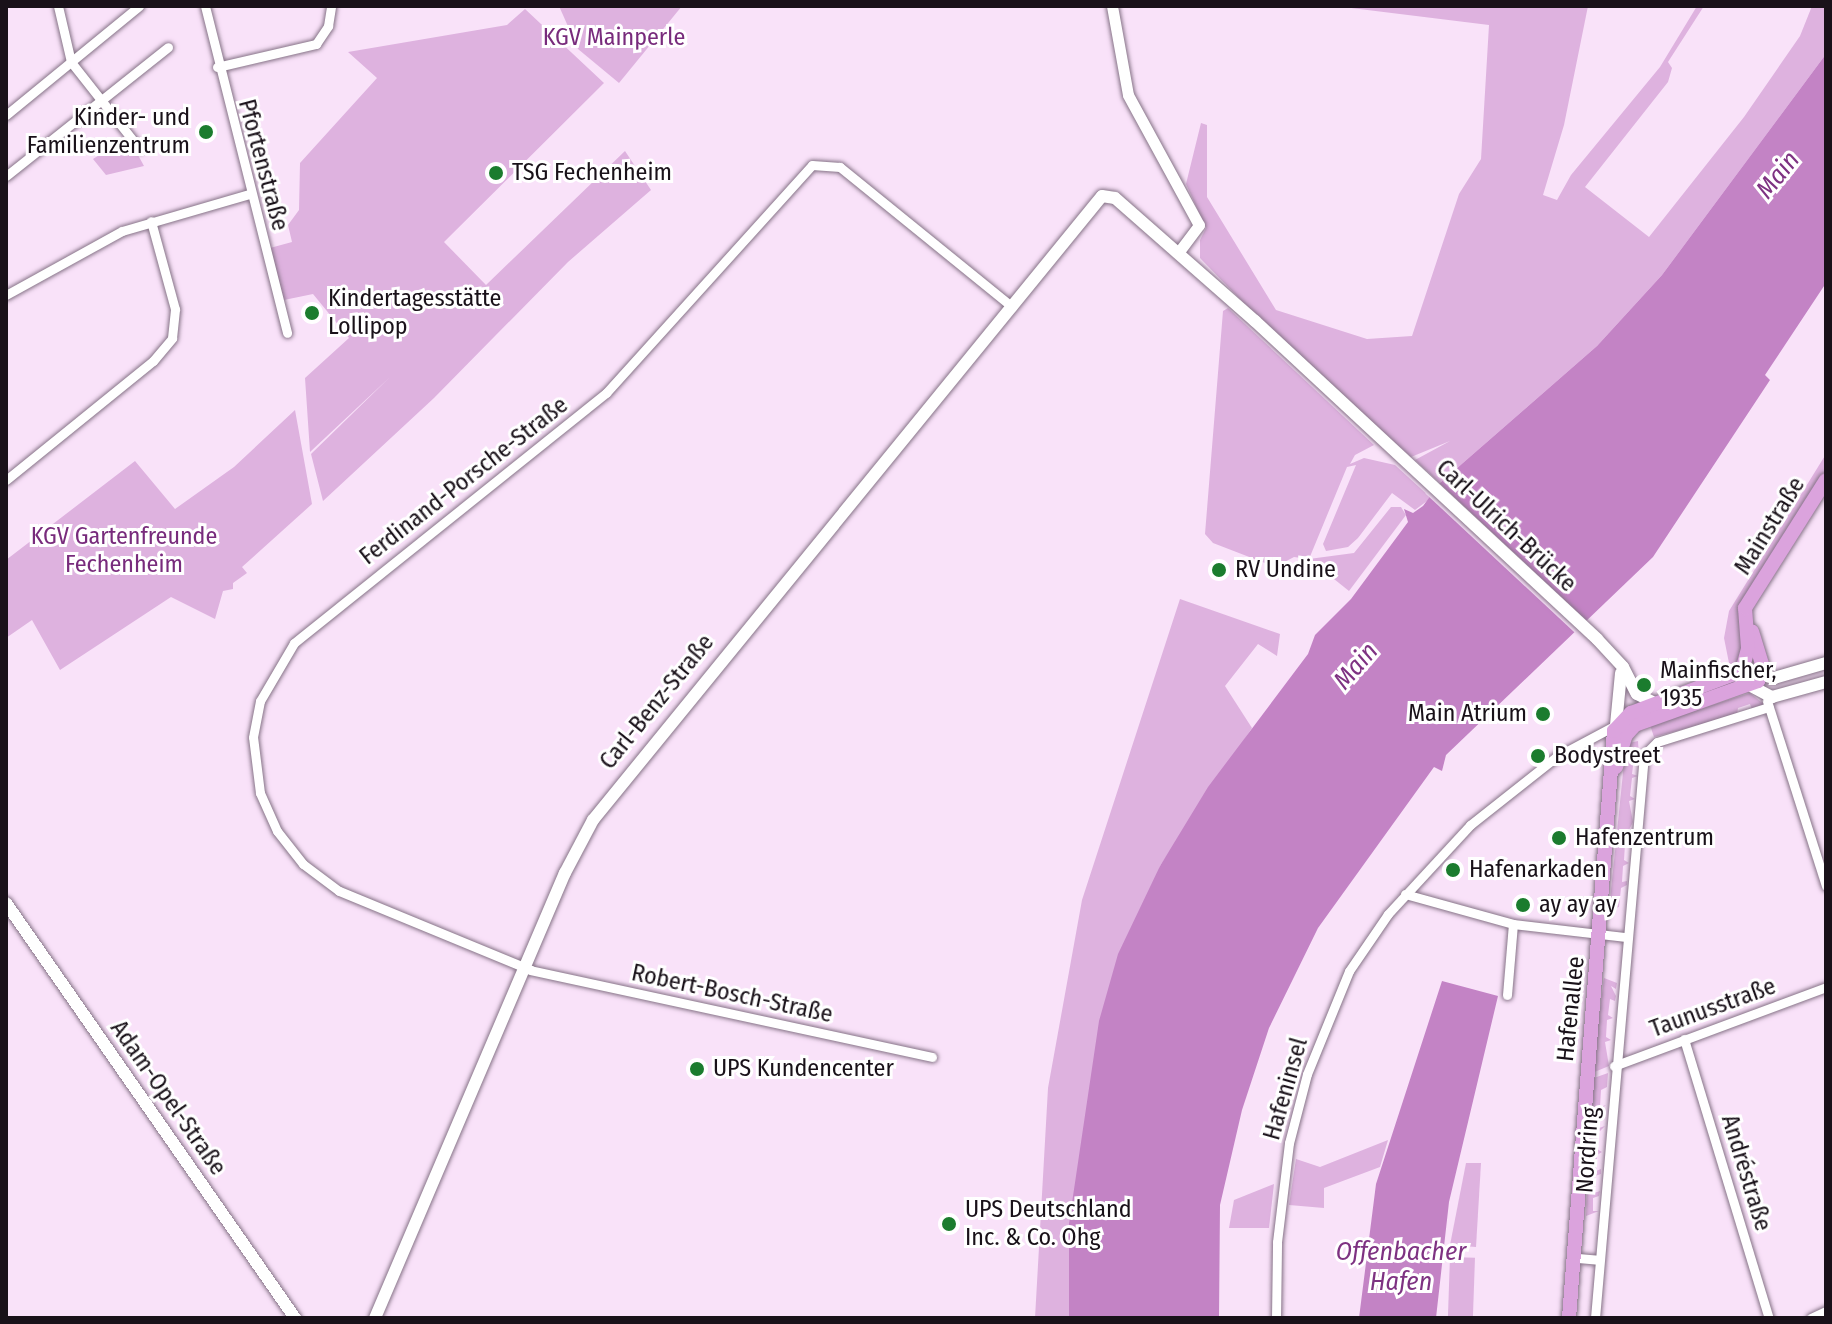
<!DOCTYPE html>
<html>
<head>
<meta charset="utf-8">
<style>
	body { margin:0 }
	#map { position:relative; width:1832px; height:1324px; overflow:hidden; background:#f9e2f9; font-family:"Fira Sans Condensed",sans-serif }
	div>[style] { position:absolute }
	.green>* { inset:0; background:#deb2df; transform-origin:0 0 }
	.water>* { inset:0; background:#c383c5 }
	.pier>* { inset:0; background:#f9e2f9; transform-origin:0 0 }
	.roads { filter:drop-shadow(0 0 2px #867387) drop-shadow(0 0 2px #867387) }
	.minor>* { height:9px; margin:-4.5px; padding:0 4.5px; transform-origin:4.5px; border-radius:4.5px; background:#fff }
	.tertiary>* { height:11px; margin:-5.5px; padding:0 5.5px; transform-origin:5.5px; border-radius:5.5px; background:#fff }
	.secondary>* { height:12px; margin:-6px; padding:0 6px; transform-origin:6px; border-radius:6px; background:#fff }
	.primary>* { height:14px; margin:-7px; padding:0 7px; transform-origin:7px; border-radius:7px; background:#dba3dd }
	.dots>* { width:22px; height:22px; translate:-50% -50%; box-sizing:border-box; border:4px solid #fff; border-radius:50% }
	span { translate:-50% -50%; white-space:nowrap; text-align:center; line-height:1.15; -webkit-text-stroke:6px #fff; paint-order:stroke }
	.park-label { font-size:24px; color:#782b7c }
	.poi-label { font-size:24px; color:#191119 }
	.right { translate:-100% -50%; text-align:right }
	.left { translate:0 -50%; text-align:left }
	.street-label { font-size:24px; color:#191119 }
	.water-label { font-size:26px; color:#7e3282; font-style:italic }
	.frame { position:absolute; inset:0; border:8px solid #191119; pointer-events:none }
</style>
</head>
<body>
<div id="map">
	<div class="green">
		<div style="clip-path:polygon(559px 6px,682px 6px,619px 83px,578px 49px)"></div>
		<div style="clip-path:polygon(1335px 6px,1588px 6px,1564px 125px,1543px 195px,1557px 200px,1571px 175px,1660px 67px,1697px 6px,1704px 6px,1668px 62px,1672px 68px,1668px 82px,1585px 187px,1649px 237px,1744px 117px,1800px 36px,1812px 6px,1826px 6px,1826px 54px,1662px 275px,1597px 346px,1440px 483px,1415px 460px,1450px 441px,1411px 457px,1272px 332px,1200px 258px,1200px 240px,1206px 228px,1186px 184px,1201px 123px,1207px 125px,1207px 197px,1276px 310px,1367px 339px,1412px 336px,1459px 194px,1481px 159px,1489px 25px)"></div>
		<div style="clip-path:polygon(525px 9px,604px 83px,444px 242px,486px 285px,625px 151px,651px 190px,568px 262px,434px 398px,323px 501px,311px 454px,390px 377px,310px 452px,305px 378px,349px 338px,313px 294px,284px 300px,270px 248px,292px 242px,288px 225px,299px 210px,300px 163px,377px 78px,348px 52px,507px 25px)"></div>
		<div style="clip-path:polygon(128px 137px,144px 166px,106px 175px,93px 159px)"></div>
		<div style="clip-path:polygon(1228px 308px,1374px 445px,1355px 455px,1350px 464px,1364px 458px,1395px 465px,1431px 498px,1415px 510px,1392px 493px,1358px 538px,1348px 547px,1326px 551px,1323px 544px,1356px 465px,1347px 467px,1309px 559px,1354px 553px,1391px 507px,1401px 507px,1406px 515px,1349px 591px,1309px 559px,1294px 557px,1275px 567px,1213px 543px,1205px 534px,1223px 311px)"></div>
		<div style="clip-path:polygon(295px 410px,312px 504px,242px 567px,247px 573px,233px 583px,233px 589px,223px 591px,215px 619px,171px 597px,60px 670px,32px 620px,6px 638px,6px 560px,135px 461px,175px 509px,234px 467px)"></div>
		<div style="clip-path:polygon(1826px 454px,1826px 470px,1739px 610px,1744px 658px,1742px 666px,1730px 668px,1724px 638px,1729px 611px)"></div>
		<div style="clip-path:polygon(1180px 599px,1280px 634px,1277px 656px,1258px 644px,1225px 686px,1252px 728px,1160px 866px,1069px 1223px,1069px 1318px,1035px 1318px,1048px 1088px,1082px 900px)"></div>
		<div style="clip-path:polygon(1750px 693px,1766px 706px,1752px 710px,1750px 704px,1738px 708px,1737px 715px,1654px 737px,1650px 725px)"></div>
		<div style="clip-path:polygon(1638px 741px,1639px 755px,1634px 758px,1632px 774px,1638px 776px,1632px 778px,1630px 796px,1635px 799px,1629px 801px,1633px 822px,1626px 836px,1631px 835px,1631px 842px,1625px 844px,1624px 860px,1629px 863px,1623px 866px,1622px 882px,1627px 881px,1627px 885px,1621px 888px,1619px 907px,1609px 910px,1624px 763px,1629px 743px)"></div>
		<div style="clip-path:polygon(1604px 978px,1617px 983px,1616px 989px,1611px 986px,1616px 996px,1615px 1001px,1610px 999px,1608px 1015px,1613px 1018px,1607px 1020px,1606px 1037px,1611px 1040px,1605px 1042px,1609px 1066px,1592px 1073px)"></div>
		<div style="clip-path:polygon(1608px 1073px,1607px 1087px,1601px 1090px,1600px 1107px,1606px 1105px,1599px 1111px,1599px 1128px,1605px 1126px,1598px 1133px,1597px 1149px,1602px 1152px,1597px 1155px,1596px 1171px,1601px 1169px,1601px 1174px,1595px 1176px,1594px 1193px,1600px 1191px,1599px 1196px,1593px 1198px,1593px 1211px,1599px 1211px,1586px 1216px,1591px 1079px)"></div>
		<div style="clip-path:polygon(1388px 1140px,1380px 1167px,1324px 1188px,1324px 1208px,1289px 1205px,1296px 1159px,1320px 1167px)"></div>
		<div style="clip-path:polygon(1466px 1163px,1481px 1163px,1476px 1247px,1450px 1245px)"></div>
		<div style="clip-path:polygon(1274px 1184px,1269px 1228px,1229px 1228px,1234px 1200px)"></div>
		<div style="left:1450px;top:1257px;width:25px;height:61px;rotate:2deg"></div>
	</div>
	<div class="water">
		<div style="clip-path:polygon(1826px 54px,1826px 283px,1765px 375px,1770px 380px,1653px 557px,1446px 755px,1442px 771px,1434px 767px,1318px 928px,1269px 1028px,1242px 1110px,1220px 1205px,1219px 1318px,1069px 1318px,1069px 1223px,1099px 1021px,1118px 954px,1160px 866px,1208px 787px,1308px 654px,1315px 635px,1351px 599px,1408px 522px,1404px 509px,1413px 513px,1423px 506px,1440px 483px,1597px 346px,1662px 275px)"></div>
		<div style="clip-path:polygon(1442px 981px,1498px 996px,1449px 1202px,1436px 1318px,1359px 1318px,1376px 1184px)"></div>
	</div>
	<div class="pier">
		<div style="left:1437px;top:481px;width:207px;height:17px;rotate:43deg"></div>
	</div>
	<div class="roads">
		<div class="minor">
			<div style="left:58px;top:6px;width:57px;rotate:76.9deg"></div>
			<div style="left:71px;top:62px;width:110px;rotate:51.7deg"></div>
			<div style="left:205px;top:6px;width:337px;rotate:75.9deg"></div>
			<div style="left:217px;top:67px;width:102px;rotate:-13.1deg"></div>
			<div style="left:316px;top:44px;width:22px;rotate:-56deg"></div>
			<div style="left:328px;top:26px;width:20px;rotate:-81deg"></div>
			<div style="left:6px;top:115px;width:172px;rotate:-39.3deg"></div>
			<div style="left:6px;top:176px;width:207px;rotate:-38.5deg"></div>
			<div style="left:6px;top:295px;width:132px;rotate:-28.9deg"></div>
			<div style="left:122px;top:231px;width:132px;rotate:-16.2deg"></div>
			<div style="left:6px;top:480px;width:189px;rotate:-39deg"></div>
			<div style="left:153px;top:361px;width:30px;rotate:-50deg"></div>
			<div style="left:172px;top:338px;width:29px;rotate:-84deg"></div>
			<div style="left:175px;top:309px;width:91px;rotate:-105.3deg"></div>
			<div style="left:1767px;top:701px;width:194px;rotate:72.3deg"></div>
			<div style="left:1405px;top:894px;width:112px;rotate:15.5deg"></div>
			<div style="left:1513px;top:924px;width:114px;rotate:6.6deg"></div>
			<div style="left:1507px;top:995px;width:71px;rotate:-85.2deg"></div>
			<div style="left:1684px;top:1039px;width:292px;rotate:73.1deg"></div>
			<div style="left:932px;top:1057px;width:410px;rotate:-167.8deg"></div>
			<div style="left:531px;top:970px;width:208px;rotate:-157.6deg"></div>
			<div style="left:339px;top:891px;width:45px;rotate:-143.1deg"></div>
			<div style="left:303px;top:864px;width:42px;rotate:-128.2deg"></div>
			<div style="left:277px;top:831px;width:42px;rotate:-114.1deg"></div>
			<div style="left:260px;top:793px;width:56px;rotate:-97.1deg"></div>
			<div style="left:253px;top:737px;width:37px;rotate:-79deg"></div>
			<div style="left:260px;top:701px;width:67px;rotate:-59.6deg"></div>
			<div style="left:294px;top:643px;width:400px;rotate:-38.7deg"></div>
			<div style="left:606px;top:393px;width:307px;rotate:-47.9deg"></div>
			<div style="left:812px;top:165px;width:28px;rotate:4deg"></div>
			<div style="left:840px;top:167px;width:222px;rotate:39.1deg"></div>
			<div style="left:1614px;top:1066px;width:226px;rotate:-20.4deg"></div>
			<div style="left:1577px;top:1258px;width:22px;rotate:5deg"></div>
			<div style="left:1276px;top:1318px;width:76px;rotate:-89.2deg"></div>
			<div style="left:1277px;top:1242px;width:100px;rotate:-83.1deg"></div>
			<div style="left:1289px;top:1143px;width:71px;rotate:-75.4deg"></div>
			<div style="left:1307px;top:1074px;width:111px;rotate:-67.8deg"></div>
			<div style="left:1349px;top:971px;width:69px;rotate:-55.6deg"></div>
			<div style="left:1388px;top:914px;width:121px;rotate:-47.3deg"></div>
			<div style="left:1470px;top:825px;width:110px;rotate:-38.3deg"></div>
			<div style="left:1556px;top:757px;width:68px;rotate:-28.1deg"></div>
			<div style="left:1595px;top:1318px;width:565px;rotate:-85.03deg"></div>
			<div style="left:1644px;top:755px;width:18px;rotate:-45deg"></div>
			<div style="left:1657px;top:742px;width:117px;rotate:-17.4deg"></div>
			<div style="left:1811px;top:1318px;width:17px;rotate:-25deg"></div>
		</div>
		<div class="tertiary">
			<div style="left:1112px;top:6px;width:90px;rotate:79.8deg"></div>
			<div style="left:1128px;top:95px;width:148px;rotate:61.4deg"></div>
			<div style="left:1199px;top:225px;width:35px;rotate:127deg"></div>
		</div>
		<div class="secondary">
			<div style="left:1737px;top:676px;width:19px;rotate:-9deg"></div>
			<div style="left:1756px;top:673px;width:19px;rotate:16deg"></div>
			<div style="left:1774px;top:678px;width:54px;rotate:-16.1deg"></div>
			<div style="left:1751px;top:686px;width:24px;rotate:28deg"></div>
			<div style="left:1772px;top:697px;width:56px;rotate:-15.5deg"></div>
			<div style="left:1616px;top:725px;width:52px;rotate:-84.5deg"></div>
			<div style="left:6px;top:903px;width:506px;rotate:55.15deg"></div>
			<div style="left:375px;top:1318px;width:484px;rotate:-66.9deg"></div>
			<div style="left:565px;top:873px;width:60px;rotate:-62.2deg"></div>
			<div style="left:593px;top:820px;width:805px;rotate:-50.8deg"></div>
			<div style="left:1102px;top:196px;width:13px;rotate:9deg"></div>
			<div style="left:1115px;top:198px;width:186px;rotate:41.3deg"></div>
			<div style="left:1255px;top:321px;width:467px;rotate:42.9deg"></div>
			<div style="left:1597px;top:639px;width:38px;rotate:47deg"></div>
			<div style="left:1623px;top:667px;width:30px;rotate:63deg"></div>
			<div style="left:1637px;top:694px;width:22px;rotate:27deg"></div>
		</div>
		<div class="primary">
			<div style="left:1616px;top:767px;width:34px;rotate:-73deg"></div>
			<div style="left:1626px;top:735px;width:13px;rotate:-48deg"></div>
			<div style="left:1635px;top:725px;width:131px;rotate:-19.7deg"></div>
			<div style="left:1758px;top:681px;width:17px;rotate:-77deg"></div>
			<div style="left:1762px;top:664px;width:34px;rotate:-107deg"></div>
			<div style="left:1569px;top:1318px;width:589px;rotate:-85.62deg"></div>
			<div style="left:1614px;top:731px;width:25px;rotate:-47deg"></div>
			<div style="left:1631px;top:713px;width:119px;rotate:-20.7deg"></div>
			<div style="left:1742px;top:671px;width:24px;rotate:-75deg"></div>
			<div style="left:1748px;top:648px;width:40px;rotate:-94.3deg"></div>
			<div style="left:1745px;top:608px;width:151px;rotate:-57.7deg"></div>
		</div>
	</div>
	<div class="dots">
		<div style="left:206px;top:132px;background:#1b7c2e"></div>
		<div style="left:496px;top:173px;background:#1b7c2e"></div>
		<div style="left:312px;top:313px;background:#1b7c2e"></div>
		<div style="left:1219px;top:570px;background:#1b7c2e"></div>
		<div style="left:1644px;top:685px;background:#1b7c2e"></div>
		<div style="left:1543px;top:714px;background:#1b7c2e"></div>
		<div style="left:1538px;top:756px;background:#1b7c2e"></div>
		<div style="left:1559px;top:838px;background:#1b7c2e"></div>
		<div style="left:1453px;top:870px;background:#1b7c2e"></div>
		<div style="left:1523px;top:905px;background:#1b7c2e"></div>
		<div style="left:697px;top:1069px;background:#1b7c2e"></div>
		<div style="left:949px;top:1224px;background:#1b7c2e"></div>
	</div>
	<div class="park-label">
		<span style="left:614px;top:38px">KGV Mainperle</span>
		<span style="left:124px;top:551px">KGV Gartenfreunde<br>Fechenheim</span>
	</div>
	<div class="poi-label">
		<span class="right" style="left:190px;top:132px">Kinder- und<br>Familienzentrum</span>
		<span class="left" style="left:512px;top:173px">TSG Fechenheim</span>
		<span class="left" style="left:328px;top:313px">Kindertagesstätte<br>Lollipop</span>
		<span class="left" style="left:1235px;top:570px">RV Undine</span>
		<span class="left" style="left:1660px;top:685px">Mainfischer,<br>1935</span>
		<span class="right" style="left:1527px;top:714px">Main Atrium</span>
		<span class="left" style="left:1554px;top:756px">Bodystreet</span>
		<span class="left" style="left:1575px;top:838px">Hafenzentrum</span>
		<span class="left" style="left:1469px;top:870px">Hafenarkaden</span>
		<span class="left" style="left:1539px;top:905px">ay ay ay</span>
		<span class="left" style="left:713px;top:1069px">UPS Kundencenter</span>
		<span class="left" style="left:965px;top:1224px">UPS Deutschland<br>Inc. &amp; Co. Ohg</span>
	</div>
	<div class="street-label">
		<span style="left:263px;top:165px;rotate:75deg">Pfortenstraße</span>
		<span style="left:464px;top:481px;rotate:-38deg">Ferdinand-Porsche-Straße</span>
		<span style="left:1506px;top:526px;rotate:43deg">Carl-Ulrich-Brücke</span>
		<span style="left:1770px;top:526px;rotate:-58deg">Mainstraße</span>
		<span style="left:657px;top:702px;rotate:-51deg">Carl-Benz-Straße</span>
		<span style="left:732px;top:994px;rotate:12deg">Robert-Bosch-Straße</span>
		<span style="left:1713px;top:1008px;rotate:-20deg">Taunusstraße</span>
		<span style="left:1571px;top:1009px;rotate:-84deg">Hafenallee</span>
		<span style="left:1286px;top:1089px;rotate:-74deg">Hafeninsel</span>
		<span style="left:168px;top:1098px;rotate:55deg">Adam-Opel-Straße</span>
		<span style="left:1588px;top:1150px;rotate:-86deg">Nordring</span>
		<span style="left:1746px;top:1173px;rotate:73deg">Andréstraße</span>
	</div>
	<div class="water-label">
		<span style="left:1778px;top:175px;rotate:-51deg">Main</span>
		<span style="left:1356px;top:666px;rotate:-49deg">Main</span>
		<span style="left:1401px;top:1267px">Offenbacher<br>Hafen</span>
	</div>
	<div class="frame"></div>
</div>
</body>
</html>
